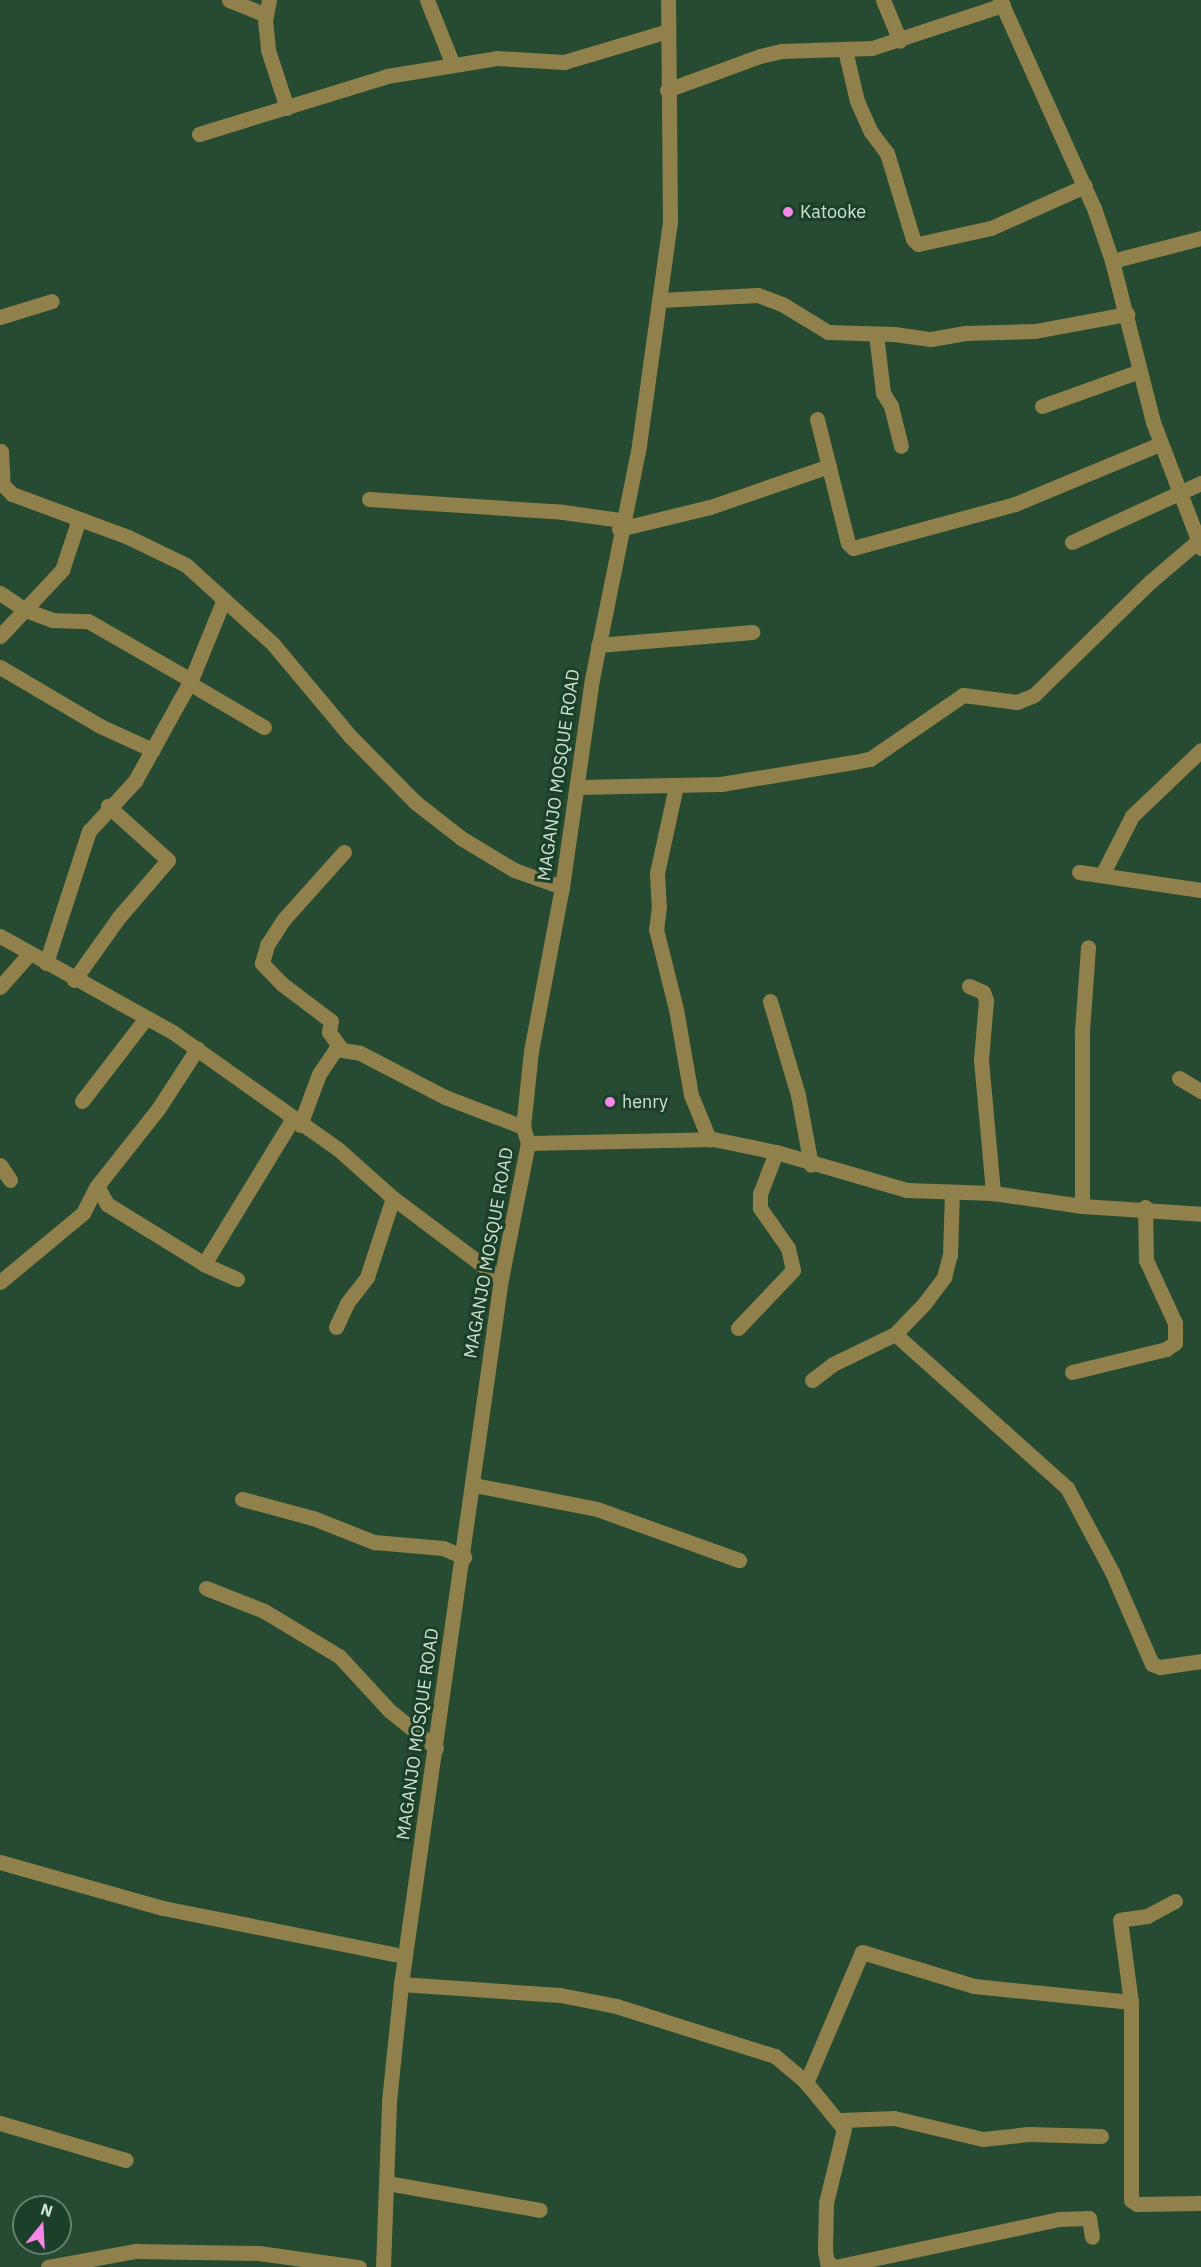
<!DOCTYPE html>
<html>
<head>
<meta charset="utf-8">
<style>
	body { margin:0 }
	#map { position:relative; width:1201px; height:2267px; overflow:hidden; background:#264a32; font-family:"IBM Plex Sans",sans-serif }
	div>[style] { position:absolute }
	.minor>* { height:15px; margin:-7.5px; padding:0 7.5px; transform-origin:7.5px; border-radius:7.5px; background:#8f804c }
	.dots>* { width:16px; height:16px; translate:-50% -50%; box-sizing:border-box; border:3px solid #1b3f28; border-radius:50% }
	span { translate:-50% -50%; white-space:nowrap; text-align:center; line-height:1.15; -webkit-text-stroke:6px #1b3f28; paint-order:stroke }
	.poi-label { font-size:18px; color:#cde1d2 }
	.left { translate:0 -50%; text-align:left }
	.street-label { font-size:18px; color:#cde1d2 }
	.north { position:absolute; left:12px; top:2195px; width:60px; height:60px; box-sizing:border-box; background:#1b3f28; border:2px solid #62806c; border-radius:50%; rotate:18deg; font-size:16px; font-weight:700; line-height:24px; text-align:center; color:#cde1d2 }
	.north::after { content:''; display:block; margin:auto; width:21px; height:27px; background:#f987e8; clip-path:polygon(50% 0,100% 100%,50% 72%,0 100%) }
</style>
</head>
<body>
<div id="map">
	<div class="minor">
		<div style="left:229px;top:0;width:40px;rotate:22deg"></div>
		<div style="left:269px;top:0;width:20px;rotate:101deg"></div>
		<div style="left:265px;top:20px;width:30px;rotate:84deg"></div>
		<div style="left:268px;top:50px;width:61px;rotate:71.9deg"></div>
		<div style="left:427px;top:0;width:70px;rotate:68.2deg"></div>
		<div style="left:883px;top:0;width:44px;rotate:67.5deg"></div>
		<div style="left:1000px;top:0;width:228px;rotate:65.7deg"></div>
		<div style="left:1094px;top:208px;width:56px;rotate:71.2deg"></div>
		<div style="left:1112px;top:261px;width:166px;rotate:75.7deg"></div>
		<div style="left:1153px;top:422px;width:135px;rotate:69.1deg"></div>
		<div style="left:845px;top:50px;width:52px;rotate:76.8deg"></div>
		<div style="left:857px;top:101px;width:34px;rotate:66deg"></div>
		<div style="left:871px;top:132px;width:26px;rotate:53deg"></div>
		<div style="left:887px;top:153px;width:90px;rotate:73.2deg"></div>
		<div style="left:913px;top:239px;width:7px;rotate:45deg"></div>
		<div style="left:918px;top:244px;width:75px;rotate:-12.4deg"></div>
		<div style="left:991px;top:228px;width:103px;rotate:-24.1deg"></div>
		<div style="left:667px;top:90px;width:99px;rotate:-20.1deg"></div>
		<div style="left:760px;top:56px;width:22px;rotate:-13deg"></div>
		<div style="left:781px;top:51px;width:91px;rotate:-1.9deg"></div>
		<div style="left:872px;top:48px;width:138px;rotate:-18.2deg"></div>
		<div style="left:199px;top:134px;width:197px;rotate:-17.1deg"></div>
		<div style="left:387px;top:76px;width:111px;rotate:-9.3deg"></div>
		<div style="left:497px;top:58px;width:67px;rotate:3.4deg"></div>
		<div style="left:564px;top:62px;width:109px;rotate:-16.6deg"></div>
		<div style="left:1112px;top:261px;width:92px;rotate:-14.5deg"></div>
		<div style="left:660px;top:300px;width:98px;rotate:-2.9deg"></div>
		<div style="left:758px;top:295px;width:26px;rotate:21deg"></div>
		<div style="left:782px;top:304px;width:54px;rotate:31.3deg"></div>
		<div style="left:828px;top:332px;width:66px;rotate:1.7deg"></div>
		<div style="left:894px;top:334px;width:37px;rotate:8deg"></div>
		<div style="left:931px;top:339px;width:36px;rotate:-10deg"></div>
		<div style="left:966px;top:333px;width:69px;rotate:-1.7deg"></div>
		<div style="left:1035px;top:331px;width:94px;rotate:-10.5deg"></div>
		<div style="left:0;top:317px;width:54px;rotate:-17.1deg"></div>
		<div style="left:876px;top:334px;width:59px;rotate:83.2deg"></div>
		<div style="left:883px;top:393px;width:15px;rotate:58deg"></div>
		<div style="left:891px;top:406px;width:41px;rotate:76deg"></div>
		<div style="left:1042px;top:406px;width:104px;rotate:-19.7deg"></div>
		<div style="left:817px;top:419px;width:128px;rotate:76deg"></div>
		<div style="left:848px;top:543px;width:7px;rotate:45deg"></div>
		<div style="left:853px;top:548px;width:168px;rotate:-15.2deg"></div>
		<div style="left:1015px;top:504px;width:157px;rotate:-22.5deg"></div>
		<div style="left:1px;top:451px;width:34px;rotate:87deg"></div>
		<div style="left:3px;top:485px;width:13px;rotate:45deg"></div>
		<div style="left:12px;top:494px;width:124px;rotate:20.3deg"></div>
		<div style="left:128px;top:537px;width:64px;rotate:25.8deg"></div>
		<div style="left:186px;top:565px;width:118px;rotate:42.2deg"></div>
		<div style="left:273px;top:644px;width:120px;rotate:50.1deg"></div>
		<div style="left:350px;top:736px;width:93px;rotate:45.4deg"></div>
		<div style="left:415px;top:802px;width:58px;rotate:38deg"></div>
		<div style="left:461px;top:838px;width:62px;rotate:31.1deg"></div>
		<div style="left:514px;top:870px;width:51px;rotate:19.5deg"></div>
		<div style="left:369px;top:499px;width:194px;rotate:3.8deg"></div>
		<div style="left:563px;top:512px;width:59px;rotate:7.9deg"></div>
		<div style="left:619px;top:529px;width:94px;rotate:-13.6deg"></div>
		<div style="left:710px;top:507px;width:126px;rotate:-19deg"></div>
		<div style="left:1072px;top:542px;width:142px;rotate:-24.6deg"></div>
		<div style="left:0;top:593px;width:30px;rotate:34deg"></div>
		<div style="left:25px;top:610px;width:29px;rotate:20deg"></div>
		<div style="left:52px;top:620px;width:36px;rotate:2deg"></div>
		<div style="left:88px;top:621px;width:119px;rotate:29.8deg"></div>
		<div style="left:0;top:636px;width:91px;rotate:-46.8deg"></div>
		<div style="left:62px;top:570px;width:54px;rotate:-71.6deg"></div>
		<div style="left:598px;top:645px;width:155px;rotate:-4.8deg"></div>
		<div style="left:0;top:667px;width:116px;rotate:30.5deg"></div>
		<div style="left:100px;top:726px;width:58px;rotate:24.4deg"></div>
		<div style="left:189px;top:683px;width:87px;rotate:30.4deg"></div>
		<div style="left:676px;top:786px;width:89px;rotate:102.3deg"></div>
		<div style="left:657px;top:873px;width:33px;rotate:87deg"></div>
		<div style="left:659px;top:906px;width:23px;rotate:97deg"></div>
		<div style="left:656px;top:929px;width:82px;rotate:76deg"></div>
		<div style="left:676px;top:1009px;width:87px;rotate:80.1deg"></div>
		<div style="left:691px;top:1095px;width:48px;rotate:67.8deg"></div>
		<div style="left:577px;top:787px;width:144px;rotate:-1.2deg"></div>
		<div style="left:721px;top:784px;width:135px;rotate:-9.4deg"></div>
		<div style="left:854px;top:762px;width:16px;rotate:-11deg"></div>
		<div style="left:870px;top:759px;width:113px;rotate:-34.5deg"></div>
		<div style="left:963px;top:695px;width:54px;rotate:7.4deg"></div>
		<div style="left:1017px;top:702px;width:18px;rotate:-22deg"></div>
		<div style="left:1034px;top:695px;width:163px;rotate:-44.3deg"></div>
		<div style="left:1151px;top:581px;width:62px;rotate:-40.4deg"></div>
		<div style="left:1079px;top:872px;width:123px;rotate:8.4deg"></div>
		<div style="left:1102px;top:875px;width:66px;rotate:-63deg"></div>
		<div style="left:1132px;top:816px;width:95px;rotate:-43.7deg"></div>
		<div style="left:0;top:936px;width:199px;rotate:29.1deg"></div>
		<div style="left:174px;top:1033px;width:201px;rotate:35.3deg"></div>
		<div style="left:338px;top:1149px;width:74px;rotate:41.7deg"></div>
		<div style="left:393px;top:1198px;width:135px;rotate:36.9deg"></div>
		<div style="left:46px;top:963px;width:139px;rotate:-72deg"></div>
		<div style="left:89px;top:831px;width:68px;rotate:-47.4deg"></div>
		<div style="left:135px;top:781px;width:115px;rotate:-61deg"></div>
		<div style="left:191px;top:680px;width:87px;rotate:-67.8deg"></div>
		<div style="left:74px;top:980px;width:77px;rotate:-54.5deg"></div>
		<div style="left:119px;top:917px;width:75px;rotate:-49.3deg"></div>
		<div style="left:168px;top:860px;width:81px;rotate:-138deg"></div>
		<div style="left:969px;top:986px;width:15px;rotate:23deg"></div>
		<div style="left:983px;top:992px;width:9px;rotate:69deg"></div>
		<div style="left:986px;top:1000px;width:60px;rotate:94.8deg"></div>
		<div style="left:981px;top:1060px;width:134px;rotate:84.8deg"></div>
		<div style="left:0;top:987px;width:45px;rotate:-48.6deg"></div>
		<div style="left:770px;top:1001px;width:98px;rotate:73.4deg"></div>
		<div style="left:798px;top:1095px;width:71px;rotate:79.5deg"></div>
		<div style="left:342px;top:1050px;width:22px;rotate:-126deg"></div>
		<div style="left:329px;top:1032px;width:11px;rotate:-80deg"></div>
		<div style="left:331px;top:1021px;width:61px;rotate:-142.9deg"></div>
		<div style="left:282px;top:984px;width:29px;rotate:-134deg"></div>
		<div style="left:262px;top:963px;width:19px;rotate:-74deg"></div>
		<div style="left:267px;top:945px;width:31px;rotate:-57deg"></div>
		<div style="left:284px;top:919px;width:90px;rotate:-48.2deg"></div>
		<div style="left:1179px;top:1078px;width:26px;rotate:31deg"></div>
		<div style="left:82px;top:1101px;width:105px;rotate:-52.4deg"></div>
		<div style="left:300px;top:1125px;width:54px;rotate:-69.6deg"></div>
		<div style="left:319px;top:1074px;width:30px;rotate:-56deg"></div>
		<div style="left:336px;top:1049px;width:24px;rotate:9deg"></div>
		<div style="left:360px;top:1053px;width:96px;rotate:27.4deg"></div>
		<div style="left:445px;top:1097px;width:84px;rotate:21deg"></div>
		<div style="left:528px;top:1143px;width:185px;rotate:-1.2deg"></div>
		<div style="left:713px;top:1139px;width:64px;rotate:11.7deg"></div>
		<div style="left:776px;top:1152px;width:136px;rotate:16.2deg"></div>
		<div style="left:907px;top:1190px;width:86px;rotate:2deg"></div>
		<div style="left:993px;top:1193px;width:90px;rotate:8.3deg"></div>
		<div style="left:1082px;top:1206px;width:119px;rotate:3.8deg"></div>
		<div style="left:0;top:1165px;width:18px;rotate:56deg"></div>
		<div style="left:97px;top:1186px;width:21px;rotate:61deg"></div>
		<div style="left:107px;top:1204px;width:114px;rotate:31.7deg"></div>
		<div style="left:1082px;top:1206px;width:175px;rotate:-90deg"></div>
		<div style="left:1082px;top:1031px;width:84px;rotate:-85.9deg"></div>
		<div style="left:237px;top:1279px;width:36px;rotate:-156deg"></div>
		<div style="left:204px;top:1264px;width:169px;rotate:-58.6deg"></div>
		<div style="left:0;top:1282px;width:108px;rotate:-39.7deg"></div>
		<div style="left:83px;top:1213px;width:30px;rotate:-63deg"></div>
		<div style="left:97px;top:1186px;width:98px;rotate:-51.6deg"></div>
		<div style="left:158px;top:1109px;width:72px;rotate:-57deg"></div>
		<div style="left:336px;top:1327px;width:26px;rotate:-65deg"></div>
		<div style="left:347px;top:1303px;width:33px;rotate:-52deg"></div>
		<div style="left:367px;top:1277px;width:83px;rotate:-71.8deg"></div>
		<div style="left:738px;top:1328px;width:80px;rotate:-46.5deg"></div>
		<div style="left:793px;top:1270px;width:23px;rotate:-103deg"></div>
		<div style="left:788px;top:1248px;width:49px;rotate:-125deg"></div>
		<div style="left:760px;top:1208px;width:14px;rotate:-90deg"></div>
		<div style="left:760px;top:1194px;width:45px;rotate:-69.1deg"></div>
		<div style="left:895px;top:1334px;width:231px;rotate:41.8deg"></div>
		<div style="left:1067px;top:1488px;width:95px;rotate:61.8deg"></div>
		<div style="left:1112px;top:1572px;width:100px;rotate:66.5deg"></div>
		<div style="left:1152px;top:1664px;width:9px;rotate:21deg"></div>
		<div style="left:1160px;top:1667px;width:41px;rotate:-8.3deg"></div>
		<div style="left:1072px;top:1372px;width:97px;rotate:-13.7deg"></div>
		<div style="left:1166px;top:1349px;width:11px;rotate:-34deg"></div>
		<div style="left:1175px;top:1343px;width:20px;rotate:-90deg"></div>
		<div style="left:1175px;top:1323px;width:69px;rotate:-114.7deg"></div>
		<div style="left:1146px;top:1260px;width:53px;rotate:-91.1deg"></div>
		<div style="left:812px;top:1380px;width:26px;rotate:-37deg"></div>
		<div style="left:833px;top:1364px;width:69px;rotate:-25.8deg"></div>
		<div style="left:895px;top:1334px;width:42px;rotate:-46deg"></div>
		<div style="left:924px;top:1304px;width:34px;rotate:-53deg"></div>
		<div style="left:944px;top:1277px;width:23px;rotate:-75deg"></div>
		<div style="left:950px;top:1255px;width:62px;rotate:-88.2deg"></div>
		<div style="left:474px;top:1485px;width:125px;rotate:11deg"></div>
		<div style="left:597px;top:1509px;width:151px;rotate:19.8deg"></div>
		<div style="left:242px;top:1499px;width:73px;rotate:15deg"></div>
		<div style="left:313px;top:1518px;width:66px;rotate:21.5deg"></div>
		<div style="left:374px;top:1542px;width:69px;rotate:5deg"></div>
		<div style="left:443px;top:1548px;width:23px;rotate:23deg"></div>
		<div style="left:206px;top:1588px;width:62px;rotate:21.6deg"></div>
		<div style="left:264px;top:1611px;width:87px;rotate:31deg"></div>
		<div style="left:339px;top:1656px;width:75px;rotate:47.2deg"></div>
		<div style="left:390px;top:1711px;width:59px;rotate:38.8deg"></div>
		<div style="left:0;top:1862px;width:169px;rotate:15.8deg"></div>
		<div style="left:163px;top:1908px;width:236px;rotate:11.3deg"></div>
		<div style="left:1175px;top:1901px;width:32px;rotate:152deg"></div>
		<div style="left:1147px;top:1916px;width:27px;rotate:172deg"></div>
		<div style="left:1120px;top:1920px;width:83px;rotate:82.4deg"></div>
		<div style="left:1131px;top:2002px;width:198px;rotate:90deg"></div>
		<div style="left:1131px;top:2200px;width:7px;rotate:34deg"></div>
		<div style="left:1137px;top:2204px;width:64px;rotate:-0.9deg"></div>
		<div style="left:401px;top:1984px;width:159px;rotate:4deg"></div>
		<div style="left:560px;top:1995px;width:57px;rotate:11.1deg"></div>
		<div style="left:616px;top:2006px;width:167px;rotate:17.5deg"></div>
		<div style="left:775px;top:2056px;width:38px;rotate:40deg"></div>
		<div style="left:804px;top:2080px;width:63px;rotate:50.8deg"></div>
		<div style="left:844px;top:2129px;width:76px;rotate:103.7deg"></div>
		<div style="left:826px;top:2203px;width:48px;rotate:91.2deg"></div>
		<div style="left:825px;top:2251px;width:11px;rotate:80deg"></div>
		<div style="left:827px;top:2262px;width:9px;rotate:32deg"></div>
		<div style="left:806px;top:2083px;width:142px;rotate:-66.9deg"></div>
		<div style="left:862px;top:1952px;width:117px;rotate:16.9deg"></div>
		<div style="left:974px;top:1986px;width:158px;rotate:5.8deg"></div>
		<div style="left:841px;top:2120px;width:53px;rotate:-2.2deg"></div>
		<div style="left:894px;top:2118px;width:91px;rotate:13.3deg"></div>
		<div style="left:983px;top:2139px;width:45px;rotate:-6.3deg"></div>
		<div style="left:1028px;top:2134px;width:73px;rotate:1.6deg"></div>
		<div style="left:0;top:2123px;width:131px;rotate:16.4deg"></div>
		<div style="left:387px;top:2183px;width:155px;rotate:10deg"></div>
		<div style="left:48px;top:2267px;width:88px;rotate:-10.4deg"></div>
		<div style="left:135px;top:2251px;width:124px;rotate:0.9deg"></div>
		<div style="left:259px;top:2253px;width:101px;rotate:8deg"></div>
		<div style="left:383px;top:2267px;width:166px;rotate:-87.9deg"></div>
		<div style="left:389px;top:2101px;width:118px;rotate:-84.1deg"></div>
		<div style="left:401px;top:1984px;width:712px;rotate:-81.93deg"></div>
		<div style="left:501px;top:1279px;width:139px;rotate:-78.8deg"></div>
		<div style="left:528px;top:1143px;width:17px;rotate:-107deg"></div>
		<div style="left:523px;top:1127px;width:76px;rotate:-84deg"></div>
		<div style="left:531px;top:1051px;width:167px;rotate:-79.3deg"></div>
		<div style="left:562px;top:887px;width:210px;rotate:-81.8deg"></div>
		<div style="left:592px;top:679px;width:239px;rotate:-78.6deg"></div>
		<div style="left:639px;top:445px;width:225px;rotate:-82.1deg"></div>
		<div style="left:670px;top:222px;width:222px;rotate:-90.5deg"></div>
		<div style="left:835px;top:2267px;width:229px;rotate:-12.1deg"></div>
		<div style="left:1059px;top:2219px;width:30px;rotate:-2deg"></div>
		<div style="left:1089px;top:2218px;width:19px;rotate:81deg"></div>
	</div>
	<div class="dots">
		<div style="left:788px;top:212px;background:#f987e8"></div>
		<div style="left:610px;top:1102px;background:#f987e8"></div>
	</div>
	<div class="poi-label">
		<span class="left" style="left:800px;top:212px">Katooke</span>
		<span class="left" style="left:622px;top:1102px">henry</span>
	</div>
	<div class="street-label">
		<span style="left:559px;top:775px;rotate:-82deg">MAGANJO MOSQUE ROAD</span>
		<span style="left:489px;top:1253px;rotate:-80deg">MAGANJO MOSQUE ROAD</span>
		<span style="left:418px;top:1734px;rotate:-82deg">MAGANJO MOSQUE ROAD</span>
	</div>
	<div class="north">N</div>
</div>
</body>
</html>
